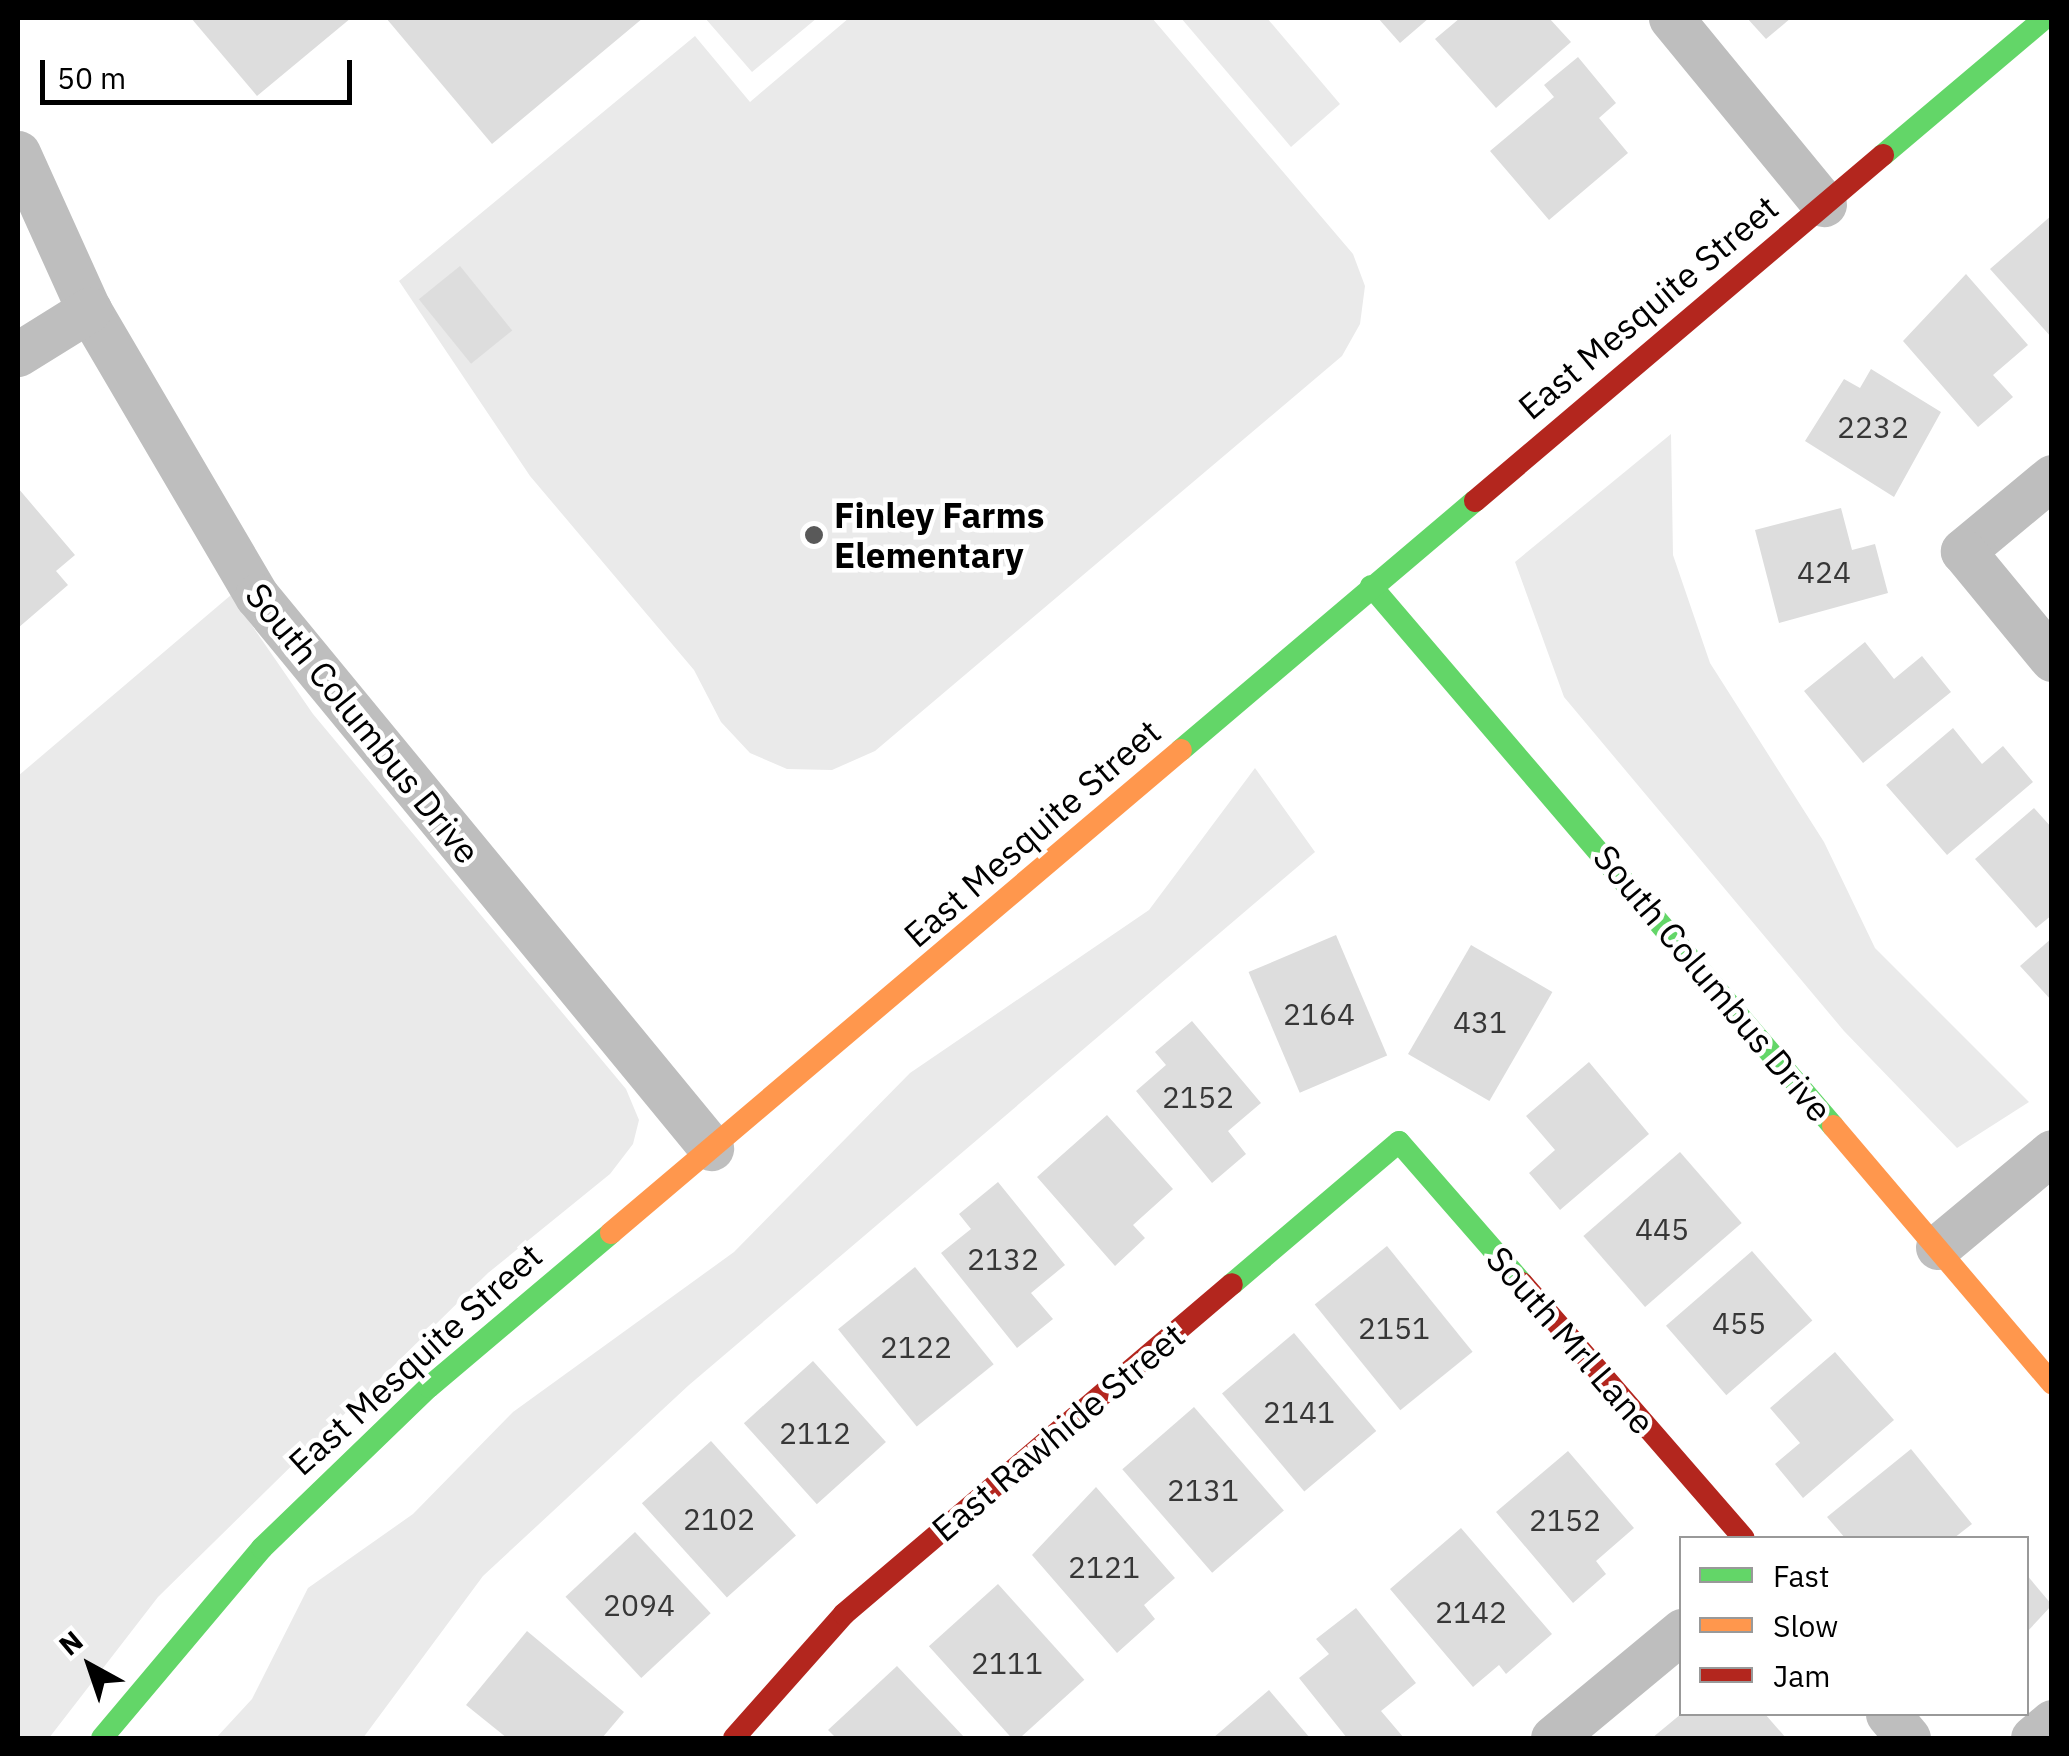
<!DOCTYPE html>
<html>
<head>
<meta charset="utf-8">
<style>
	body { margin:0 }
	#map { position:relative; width:2069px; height:1756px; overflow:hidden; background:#fff; font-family:"IBM Plex Sans",sans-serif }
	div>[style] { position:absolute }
	.green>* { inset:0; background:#eaeaea }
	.building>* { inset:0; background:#ddd; transform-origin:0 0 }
	.street>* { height:45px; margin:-22.5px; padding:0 22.5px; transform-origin:22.5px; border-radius:22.5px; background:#bebebe }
	.fast>* { height:22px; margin:-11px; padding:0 11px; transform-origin:11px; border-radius:11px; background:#63d668 }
	.slow>* { height:22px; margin:-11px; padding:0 11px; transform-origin:11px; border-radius:11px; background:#ff974d }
	.jam>* { height:22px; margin:-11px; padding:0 11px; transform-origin:11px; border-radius:11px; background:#b3261e }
	.dots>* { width:28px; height:28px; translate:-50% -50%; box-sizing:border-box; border:5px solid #fff; border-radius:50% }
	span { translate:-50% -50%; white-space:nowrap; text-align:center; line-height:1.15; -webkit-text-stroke:9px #fff; paint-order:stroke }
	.number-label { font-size:30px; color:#373737 }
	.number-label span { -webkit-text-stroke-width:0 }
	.street-label { font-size:35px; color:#000 }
	.poi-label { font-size:35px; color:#000; font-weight:700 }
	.left { translate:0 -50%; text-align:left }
	.frame { position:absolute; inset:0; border:20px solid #000; pointer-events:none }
	.legend { position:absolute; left:1679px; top:1536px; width:350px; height:180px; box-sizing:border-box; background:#fff; border:2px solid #999; margin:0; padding:12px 18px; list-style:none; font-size:30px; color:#000 }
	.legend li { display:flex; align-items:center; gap:20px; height:50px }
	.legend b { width:50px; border:2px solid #999 }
	.north { position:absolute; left:40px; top:1616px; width:100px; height:100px; -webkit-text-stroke:8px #fff; paint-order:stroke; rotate:320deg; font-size:28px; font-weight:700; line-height:40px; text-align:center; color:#000 }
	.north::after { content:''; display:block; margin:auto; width:35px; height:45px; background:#000; clip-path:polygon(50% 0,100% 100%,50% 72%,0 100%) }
	.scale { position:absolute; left:40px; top:60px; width:312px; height:45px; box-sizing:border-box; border:5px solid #000; border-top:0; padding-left:12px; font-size:30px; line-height:35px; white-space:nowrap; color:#000; -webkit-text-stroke:8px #fff; paint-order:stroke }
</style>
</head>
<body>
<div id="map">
	<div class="green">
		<div style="clip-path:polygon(705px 18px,817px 18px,752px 72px)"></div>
		<div style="clip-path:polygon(849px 18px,1152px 18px,1353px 254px,1365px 286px,1360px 324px,1342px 356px,875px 751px,832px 770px,787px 769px,750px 753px,721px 722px,694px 670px,530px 476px,399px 281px,695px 36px,750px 102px)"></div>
		<div style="clip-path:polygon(1181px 18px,1267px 18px,1340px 104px,1291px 147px)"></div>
		<div style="clip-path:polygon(1671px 434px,1673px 555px,1710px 663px,1824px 842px,1875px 948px,2029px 1102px,1957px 1148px,1844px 1031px,1564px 697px,1515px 562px)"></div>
		<div style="clip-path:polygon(231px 595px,313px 714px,626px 1089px,639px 1120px,633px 1144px,610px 1174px,488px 1273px,158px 1597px,49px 1738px,18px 1738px,18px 776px)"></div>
		<div style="clip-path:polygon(1255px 768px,1315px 852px,689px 1385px,483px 1576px,363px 1738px,216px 1738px,252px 1699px,308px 1588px,413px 1514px,513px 1412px,734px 1252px,910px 1073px,1149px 910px)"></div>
	</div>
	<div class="building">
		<div style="clip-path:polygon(191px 18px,351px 18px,257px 96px)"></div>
		<div style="clip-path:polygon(386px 18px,643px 18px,492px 144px)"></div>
		<div style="clip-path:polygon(1378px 18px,1429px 18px,1400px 43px)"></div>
		<div style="clip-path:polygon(1460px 18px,1549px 18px,1571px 42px,1496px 108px,1435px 39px)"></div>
		<div style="clip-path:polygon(1747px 18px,1791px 18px,1766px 39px)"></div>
		<div style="clip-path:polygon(1578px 57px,1616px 103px,1599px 118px,1628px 153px,1549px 220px,1490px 151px,1554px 97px,1544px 85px)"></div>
		<div style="clip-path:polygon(2052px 215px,2052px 338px,1990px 269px)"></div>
		<div style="left:460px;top:266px;width:83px;height:53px;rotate:51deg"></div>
		<div style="clip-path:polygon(1966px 274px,2028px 345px,1993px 375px,2013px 397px,1978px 427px,1903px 341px)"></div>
		<div style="clip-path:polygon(1871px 369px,1941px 412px,1894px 497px,1805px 441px,1844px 379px,1860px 388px)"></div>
		<div style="clip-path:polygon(18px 488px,75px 555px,56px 571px,68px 585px,18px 628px)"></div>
		<div style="clip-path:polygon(1841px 508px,1852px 550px,1875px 544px,1888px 593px,1779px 623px,1755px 530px)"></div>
		<div style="clip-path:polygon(1865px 642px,1894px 679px,1922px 656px,1951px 692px,1863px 763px,1804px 691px)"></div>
		<div style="clip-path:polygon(1953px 728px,1982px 764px,2003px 746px,2033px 782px,1947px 855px,1886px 785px)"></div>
		<div style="clip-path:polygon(2034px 808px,2052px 828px,2052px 915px,2036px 928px,1975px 859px)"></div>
		<div style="left:1336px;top:935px;width:131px;height:95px;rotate:67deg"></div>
		<div style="clip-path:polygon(2052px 938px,2052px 1001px,2020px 966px)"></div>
		<div style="left:1471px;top:945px;width:94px;height:126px;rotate:30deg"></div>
		<div style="clip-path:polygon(1192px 1021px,1261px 1103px,1228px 1131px,1246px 1154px,1212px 1183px,1136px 1091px,1166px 1065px,1155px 1052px)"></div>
		<div style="clip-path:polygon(1589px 1062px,1649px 1134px,1560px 1210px,1529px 1173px,1555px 1150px,1526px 1116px)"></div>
		<div style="clip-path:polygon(1107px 1115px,1173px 1189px,1133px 1225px,1145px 1238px,1115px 1266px,1037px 1177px)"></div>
		<div style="left:1680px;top:1152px;width:94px;height:128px;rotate:49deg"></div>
		<div style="clip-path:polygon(998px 1182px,1065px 1265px,1031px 1293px,1053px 1319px,1017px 1348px,941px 1253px,971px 1229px,959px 1214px)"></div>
		<div style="left:1387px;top:1246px;width:136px;height:93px;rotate:51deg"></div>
		<div style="left:1752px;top:1251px;width:92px;height:114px;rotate:49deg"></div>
		<div style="left:915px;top:1267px;width:125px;height:99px;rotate:51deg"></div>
		<div style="left:1294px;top:1333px;width:128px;height:94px;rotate:50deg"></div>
		<div style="clip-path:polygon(1835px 1352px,1894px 1420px,1803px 1498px,1775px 1464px,1800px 1443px,1770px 1408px)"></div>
		<div style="left:813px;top:1361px;width:109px;height:93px;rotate:48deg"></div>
		<div style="left:1194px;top:1407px;width:137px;height:95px;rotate:49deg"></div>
		<div style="left:711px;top:1441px;width:127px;height:93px;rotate:48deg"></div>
		<div style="clip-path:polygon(1911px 1449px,1972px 1524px,1954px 1538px,1845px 1538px,1827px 1517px)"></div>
		<div style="clip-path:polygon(1568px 1451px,1634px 1528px,1596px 1561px,1606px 1574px,1573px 1603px,1496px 1512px)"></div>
		<div style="clip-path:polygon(1096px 1487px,1175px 1578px,1144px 1605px,1155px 1619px,1117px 1653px,1032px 1555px)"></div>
		<div style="clip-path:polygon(1461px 1528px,1552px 1634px,1506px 1674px,1499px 1665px,1473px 1687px,1390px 1589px)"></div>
		<div style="left:635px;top:1532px;width:111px;height:95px;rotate:47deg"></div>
		<div style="clip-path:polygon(2026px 1574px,2052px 1605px,2026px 1633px)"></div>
		<div style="left:998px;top:1584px;width:129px;height:93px;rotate:48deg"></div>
		<div style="clip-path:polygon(1356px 1608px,1416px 1683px,1381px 1711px,1404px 1738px,1347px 1738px,1299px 1678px,1329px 1654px,1316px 1639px)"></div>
		<div style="clip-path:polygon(527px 1631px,624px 1712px,602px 1738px,507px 1738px,466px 1705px)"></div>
		<div style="clip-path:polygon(897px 1666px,965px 1738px,836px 1738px,828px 1730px)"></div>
		<div style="clip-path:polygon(1269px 1690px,1310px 1738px,1213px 1738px)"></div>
		<div style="clip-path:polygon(1681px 1714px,1765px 1714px,1786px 1738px,1652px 1738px)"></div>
	</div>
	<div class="street">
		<div style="left:1671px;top:18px;width:241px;rotate:50.6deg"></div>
		<div style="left:18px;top:153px;width:172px;rotate:65.7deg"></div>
		<div style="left:89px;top:310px;width:332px;rotate:59.6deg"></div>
		<div style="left:257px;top:596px;width:715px;rotate:50.56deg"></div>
		<div style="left:18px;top:354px;width:84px;rotate:-31.8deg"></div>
		<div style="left:2052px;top:477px;width:116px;rotate:140.3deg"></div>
		<div style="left:1963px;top:551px;width:140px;rotate:50.5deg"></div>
		<div style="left:1938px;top:1247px;width:148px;rotate:-39.8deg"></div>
		<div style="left:1888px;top:1714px;width:31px;rotate:50deg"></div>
		<div style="left:1553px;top:1738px;width:168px;rotate:-39.7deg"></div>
		<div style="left:2033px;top:1738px;width:25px;rotate:-40deg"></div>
	</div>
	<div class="fast">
		<div style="left:1883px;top:155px;width:212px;rotate:-40.2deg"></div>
		<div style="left:1371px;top:586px;width:711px;rotate:49.45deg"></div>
		<div style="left:1181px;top:750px;width:385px;rotate:-40.3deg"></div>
		<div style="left:1232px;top:1284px;width:219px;rotate:-40.4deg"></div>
		<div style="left:1399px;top:1142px;width:187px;rotate:48.9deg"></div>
		<div style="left:102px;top:1738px;width:248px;rotate:-49.9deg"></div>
		<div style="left:262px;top:1548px;width:232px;rotate:-44deg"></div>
		<div style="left:429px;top:1387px;width:238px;rotate:-40.2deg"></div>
	</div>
	<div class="slow">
		<div style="left:1833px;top:1126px;width:338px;rotate:49.6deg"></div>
		<div style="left:611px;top:1233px;width:747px;rotate:-40.28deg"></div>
	</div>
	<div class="jam">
		<div style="left:1475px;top:501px;width:535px;rotate:-40.3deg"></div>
		<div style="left:1522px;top:1283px;width:338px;rotate:49deg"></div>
		<div style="left:734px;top:1738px;width:166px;rotate:-48.4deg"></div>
		<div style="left:844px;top:1614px;width:509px;rotate:-40.38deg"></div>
	</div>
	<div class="dots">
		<div style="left:814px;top:535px;background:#595959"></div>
	</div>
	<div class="number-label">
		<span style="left:1873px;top:427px">2232</span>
		<span style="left:1824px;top:572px">424</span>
		<span style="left:1319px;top:1014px">2164</span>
		<span style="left:1480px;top:1022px">431</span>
		<span style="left:1198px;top:1097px">2152</span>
		<span style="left:1662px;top:1229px">445</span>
		<span style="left:1003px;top:1259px">2132</span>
		<span style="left:1739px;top:1323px">455</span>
		<span style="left:1394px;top:1328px">2151</span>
		<span style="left:916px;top:1347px">2122</span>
		<span style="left:1299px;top:1412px">2141</span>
		<span style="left:815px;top:1433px">2112</span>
		<span style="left:1203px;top:1490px">2131</span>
		<span style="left:719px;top:1519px">2102</span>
		<span style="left:1565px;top:1520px">2152</span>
		<span style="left:1104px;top:1567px">2121</span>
		<span style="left:639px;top:1605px">2094</span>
		<span style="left:1471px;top:1612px">2142</span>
		<span style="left:1007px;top:1663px">2111</span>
	</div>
	<div class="street-label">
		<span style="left:1648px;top:307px;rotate:-40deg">East Mesquite Street</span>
		<span style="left:363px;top:723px;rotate:51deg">South Columbus Drive</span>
		<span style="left:1032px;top:833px;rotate:-41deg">East Mesquite Street</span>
		<span style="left:1713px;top:983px;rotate:50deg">South Columbus Drive</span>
		<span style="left:1571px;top:1340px;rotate:49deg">South Mrl Lane</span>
		<span style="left:415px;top:1359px;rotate:-42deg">East Mesquite Street</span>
		<span style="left:1058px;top:1432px;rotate:-40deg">East Rawhide Street</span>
	</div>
	<div class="poi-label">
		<span class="left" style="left:834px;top:535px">Finley Farms<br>Elementary</span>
	</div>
	<div class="frame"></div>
	<ul class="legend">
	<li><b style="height:12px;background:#63d668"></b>Fast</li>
	<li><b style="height:12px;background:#ff974d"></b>Slow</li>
	<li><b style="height:12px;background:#b3261e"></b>Jam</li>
	</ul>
	<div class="north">N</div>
	<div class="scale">50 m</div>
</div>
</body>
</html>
